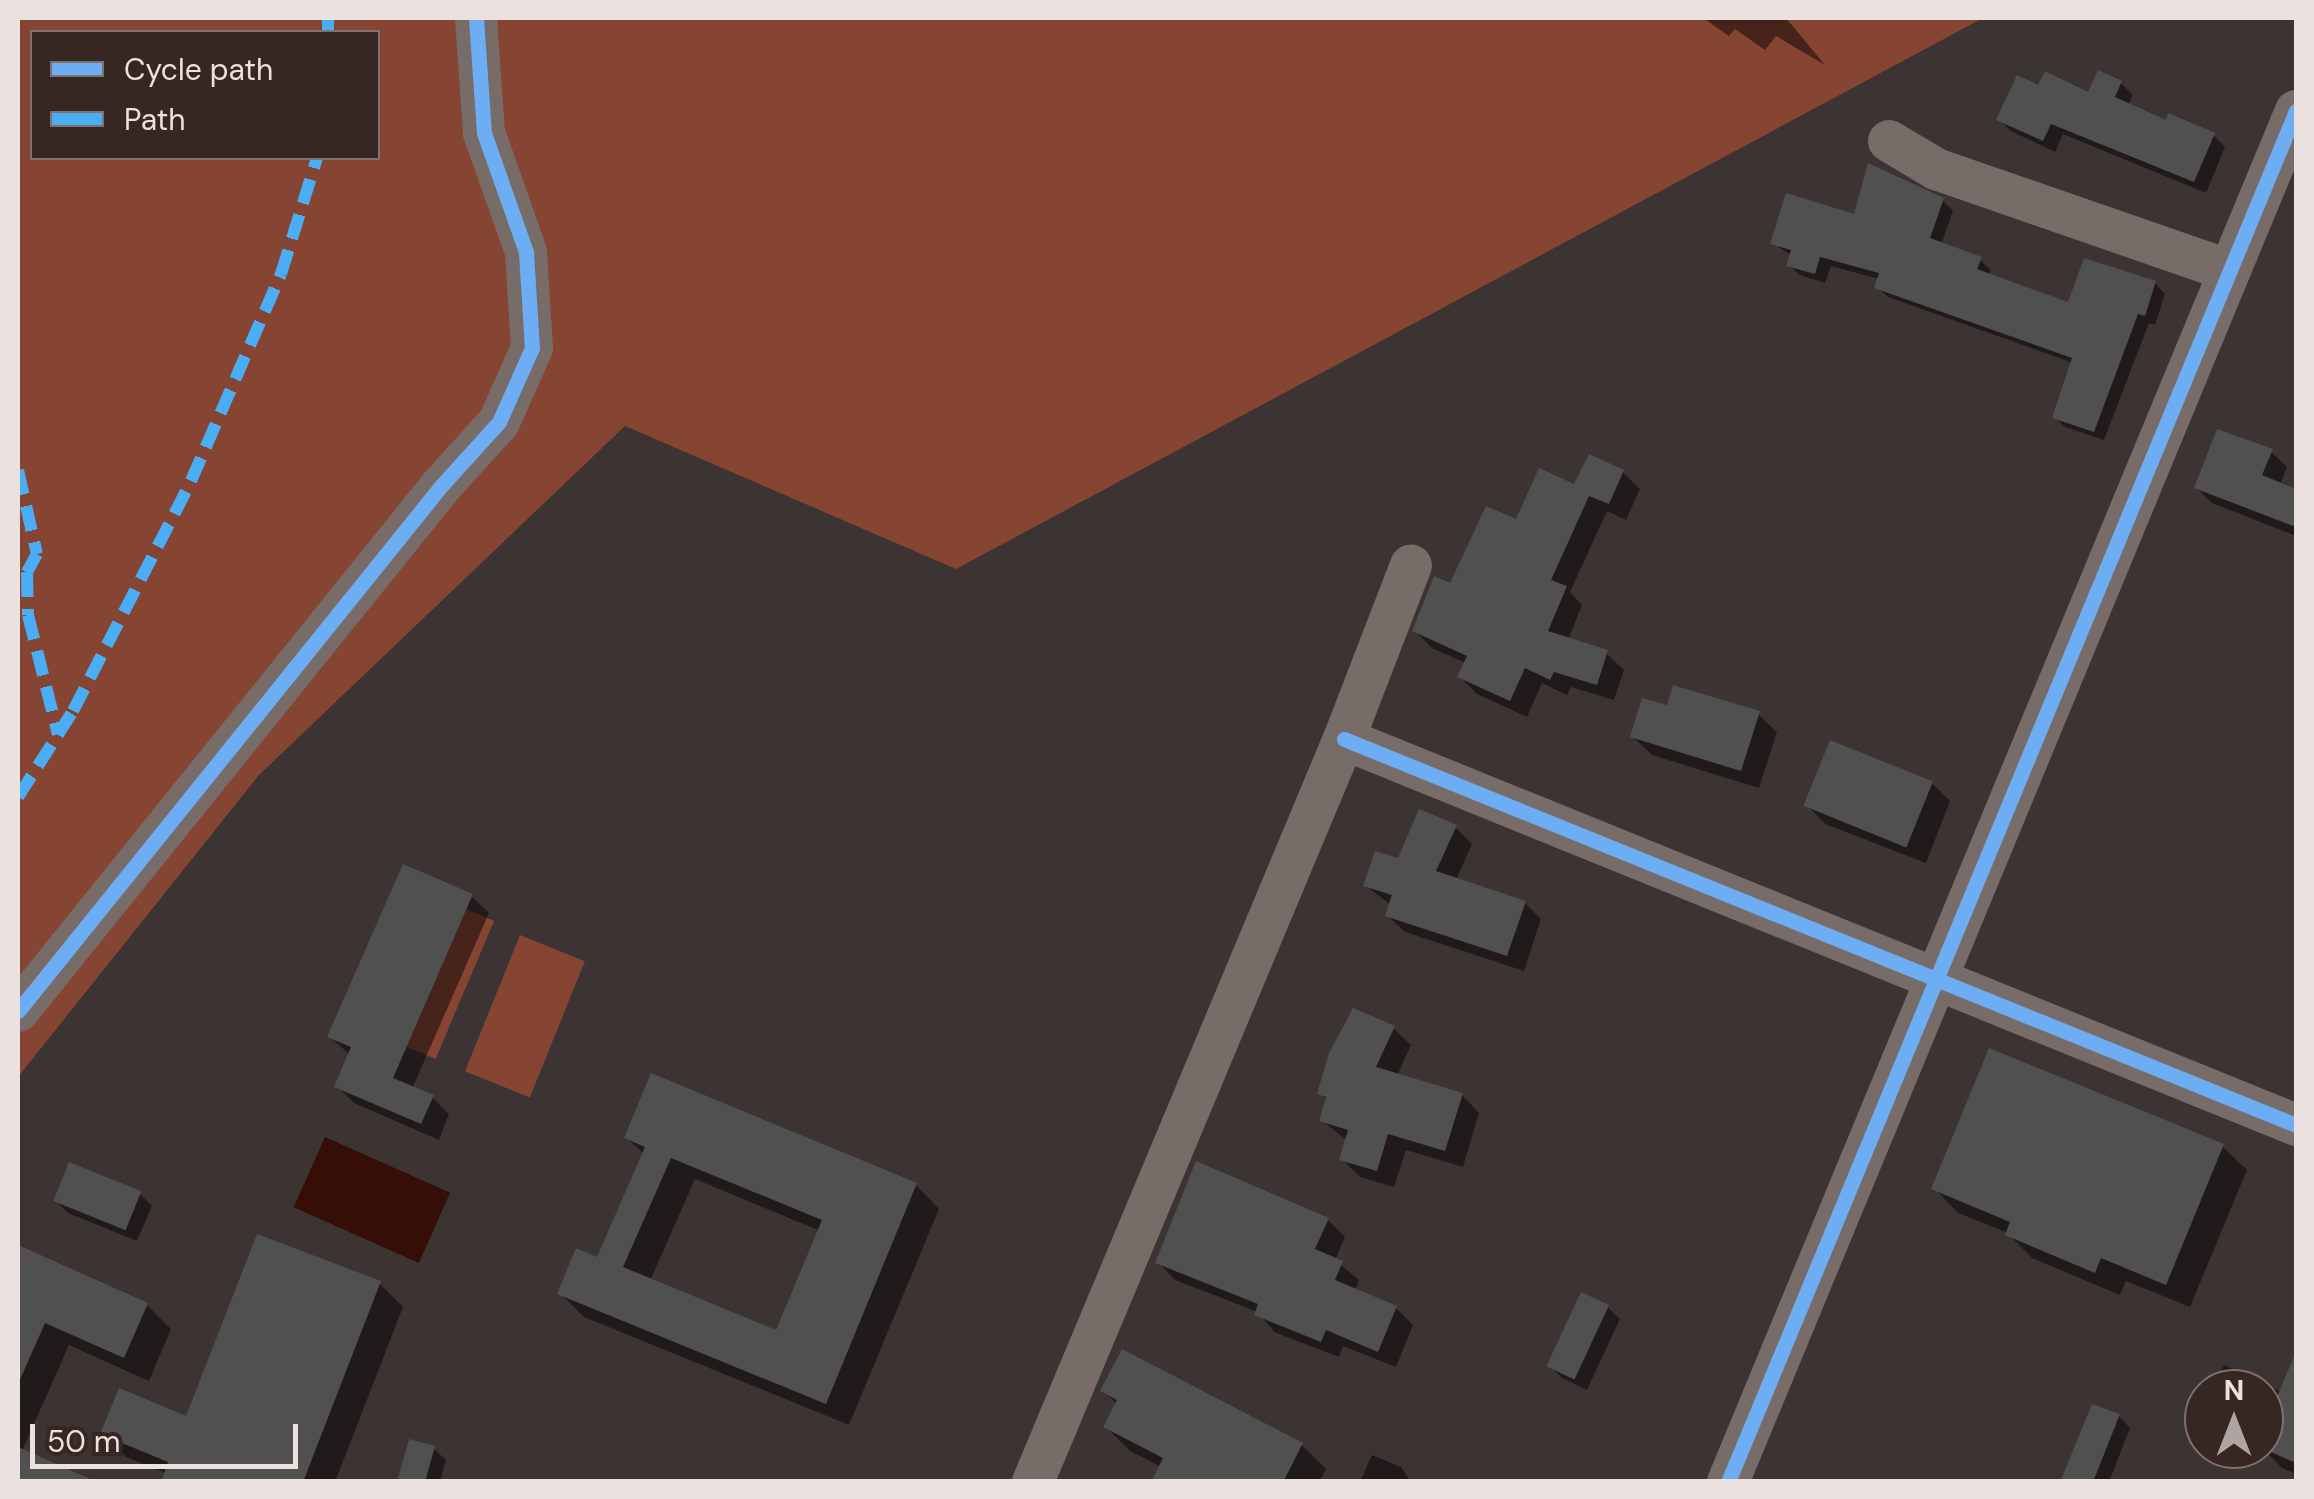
<!DOCTYPE html>
<html>
<head>
<meta charset="utf-8">
<style>
	body { margin:0 }
	#map { position:relative; width:2314px; height:1499px; overflow:hidden; background:#3c3432; font-family:"DM Sans",sans-serif }
	div>[style] { position:absolute }
	.green>* { inset:0; background:#864433; transform-origin:0 0 }
	.water>* { inset:0; background:#350e06; transform-origin:0 0 }
	.shadow>* { inset:0; background:#0007 }
	.building>* { inset:0; background:#515051; transform-origin:0 0 }
	.minor>* { height:42px; margin:-21px; padding:0 21px; transform-origin:21px; border-radius:21px; background:#786c69 }
	.quiet>* { height:12px; margin-top:-6px; transform-origin:0; background:repeating-linear-gradient(90deg,#49aef6 0 25px,transparent 0 37px) }
	.cycleway>* { height:15px; margin:-7.5px; padding:0 7.5px; transform-origin:7.5px; border-radius:7.5px; background:#6dadf4 }
	span { translate:-50% -50%; white-space:nowrap; text-align:center; line-height:1.15; -webkit-text-stroke:8px #362723; paint-order:stroke }
	.frame { position:absolute; inset:0; border:20px solid #ebe1de; pointer-events:none }
	.legend { position:absolute; left:30px; top:30px; width:350px; height:130px; box-sizing:border-box; background:#362723; border:2px solid #7e716e; margin:0; padding:12px 18px; list-style:none; font-size:30px; color:#ebe1de }
	.legend li { display:flex; align-items:center; gap:20px; height:50px }
	.legend b { width:50px; border:2px solid #7e716e }
	.north { position:absolute; left:2184px; top:1369px; width:100px; height:100px; box-sizing:border-box; background:#362723; border:2px solid #7e716e; border-radius:50%; rotate:0deg; font-size:28px; font-weight:700; line-height:40px; text-align:center; color:#ebe1de }
	.north::after { content:''; display:block; margin:auto; width:35px; height:45px; background:#aea4a2; clip-path:polygon(50% 0,100% 100%,50% 72%,0 100%) }
	.scale { position:absolute; left:30px; top:1424px; width:268px; height:45px; box-sizing:border-box; border:5px solid #ebe1de; border-top:0; padding-left:12px; font-size:30px; line-height:35px; white-space:nowrap; color:#ebe1de; -webkit-text-stroke:8px #362723; paint-order:stroke }
</style>
</head>
<body>
<div id="map">
	<div class="green">
		<div style="clip-path:polygon(evenodd,18px 18px,1983px 18px,956px 569px,625px 426px,259px 775px,18px 1077px,18px 18px,32px 32px,378px 32px,378px 158px,32px 158px,32px 32px)"></div>
		<div style="left:426px;top:892px;width:74px;height:150px;rotate:23deg"></div>
		<div style="left:520px;top:935px;width:70px;height:147px;rotate:22deg"></div>
	</div>
	<div class="water">
		<div style="left:325px;top:1137px;width:137px;height:77px;rotate:24deg"></div>
	</div>
	<div class="shadow">
		<div style="clip-path:polygon(1703px 18px,1786px 18px,1825px 65px,1776px 36px,1765px 50px,1735px 29px,1729px 36px)"></div>
		<div style="clip-path:polygon(2121px 83px,2133px 95px,2128px 105px,2167px 123px,2213px 135px,2225px 147px,2206px 193px,2063px 134px,2055px 152px,2011px 131px,1999px 119px,2039px 89px,2089px 95px)"></div>
		<div style="clip-path:polygon(1942px 200px,1953px 211px,1941px 245px,1980px 260px,1991px 270px,1988px 276px,2069px 305px,2155px 283px,2165px 294px,2155px 325px,2149px 323px,2104px 440px,2065px 427px,2055px 417px,2073px 363px,1888px 297px,1877px 287px,1879px 279px,1831px 266px,1825px 283px,1800px 275px,1789px 265px,1792px 256px,1773px 243px,1856px 217px)"></div>
		<div style="clip-path:polygon(2271px 452px,2287px 467px,2280px 485px,2296px 491px,2296px 536px,2212px 503px,2197px 488px)"></div>
		<div style="clip-path:polygon(1590px 457px,1623px 472px,1640px 489px,1626px 520px,1607px 511px,1570px 592px,1582px 605px,1568px 640px,1606px 653px,1624px 670px,1614px 700px,1571px 687px,1567px 695px,1542px 683px,1527px 717px,1477px 694px,1460px 677px,1466px 663px,1432px 648px,1415px 631px,1451px 586px,1517px 522px,1576px 488px)"></div>
		<div style="clip-path:polygon(1669px 709px,1758px 714px,1777px 732px,1759px 788px,1652px 755px,1633px 737px)"></div>
		<div style="clip-path:polygon(1932px 783px,1950px 801px,1926px 863px,1825px 824px,1807px 805px)"></div>
		<div style="clip-path:polygon(1455px 827px,1472px 844px,1456px 880px,1525px 903px,1541px 919px,1524px 971px,1405px 932px,1388px 916px,1391px 905px,1366px 886px)"></div>
		<div style="clip-path:polygon(471px 896px,489px 913px,412px 1089px,432px 1097px,449px 1114px,439px 1140px,354px 1103px,337px 1086px,350px 1055px,330px 1037px)"></div>
		<div style="clip-path:polygon(1393px 1028px,1411px 1045px,1397px 1076px,1462px 1095px,1479px 1113px,1463px 1167px,1406px 1150px,1394px 1187px,1360px 1177px,1342px 1159px,1348px 1141px,1321px 1120px,1328px 1101px,1320px 1093px)"></div>
		<div style="clip-path:polygon(evenodd,627px 1138px,916px 1185px,939px 1209px,849px 1425px,584px 1317px,560px 1293px,598px 1260px,644px 1154px,627px 1138px,695px 1179px,820px 1231px,777px 1333px,650px 1281px,695px 1179px)"></div>
		<div style="clip-path:polygon(2222px 1146px,2247px 1170px,2190px 1307px,2126px 1281px,2120px 1295px,2032px 1258px,2006px 1232px,1958px 1213px,1934px 1188px)"></div>
		<div style="clip-path:polygon(140px 1194px,152px 1206px,137px 1241px,68px 1213px,56px 1201px)"></div>
		<div style="clip-path:polygon(1328px 1220px,1345px 1237px,1335px 1260px,1359px 1280px,1355px 1291px,1396px 1308px,1413px 1325px,1396px 1367px,1343px 1346px,1339px 1357px,1274px 1332px,1258px 1312px,1175px 1280px,1158px 1262px)"></div>
		<div style="clip-path:polygon(18px 1248px,147px 1305px,171px 1329px,149px 1381px,69px 1345px,22px 1451px,86px 1482px,18px 1482px)"></div>
		<div style="clip-path:polygon(379px 1283px,403px 1307px,335px 1482px,163px 1482px,166px 1473px,126px 1457px,103px 1433px,187px 1419px)"></div>
		<div style="clip-path:polygon(1608px 1307px,1620px 1319px,1587px 1390px,1562px 1378px,1550px 1366px)"></div>
		<div style="clip-path:polygon(2224px 1365px,2282px 1392px,2285px 1386px,2296px 1391px,2296px 1474px,2282px 1468px,2263px 1449px,2264px 1389px,2212px 1389px)"></div>
		<div style="clip-path:polygon(1103px 1390px,1302px 1445px,1326px 1469px,1319px 1482px,1153px 1482px,1161px 1467px,1130px 1451px,1106px 1427px,1118px 1405px)"></div>
		<div style="clip-path:polygon(2119px 1416px,2130px 1428px,2109px 1482px,2063px 1482px)"></div>
		<div style="clip-path:polygon(433px 1448px,446px 1460px,440px 1482px,400px 1482px)"></div>
		<div style="clip-path:polygon(1372px 1455px,1401px 1467px,1411px 1482px,1360px 1482px)"></div>
	</div>
	<div class="building">
		<div style="clip-path:polygon(2098px 70px,2122px 81px,2115px 97px,2166px 120px,2168px 113px,2215px 133px,2194px 182px,2051px 124px,2043px 141px,1996px 120px,2017px 75px,2038px 85px,2045px 71px,2088px 92px)"></div>
		<div style="clip-path:polygon(1868px 163px,1944px 198px,1930px 238px,1982px 257px,1977px 269px,2068px 302px,2084px 258px,2156px 281px,2145px 316px,2138px 314px,2094px 432px,2052px 418px,2072px 358px,1874px 288px,1879px 273px,1820px 257px,1815px 274px,1786px 266px,1791px 250px,1770px 244px,1786px 193px,1854px 214px)"></div>
		<div style="clip-path:polygon(2217px 429px,2273px 449px,2262px 475px,2296px 489px,2296px 527px,2194px 488px)"></div>
		<div style="clip-path:polygon(1589px 454px,1624px 470px,1609px 504px,1589px 496px,1551px 580px,1567px 586px,1548px 631px,1608px 650px,1597px 685px,1554px 672px,1550px 680px,1525px 668px,1510px 701px,1457px 677px,1467px 656px,1412px 631px,1434px 576px,1450px 583px,1486px 506px,1516px 519px,1539px 468px,1574px 484px)"></div>
		<div style="clip-path:polygon(1673px 685px,1760px 711px,1741px 771px,1630px 737px,1642px 698px,1667px 705px)"></div>
		<div style="left:1830px;top:740px;width:111px;height:71px;rotate:22deg"></div>
		<div style="clip-path:polygon(1419px 809px,1457px 825px,1436px 871px,1526px 901px,1507px 956px,1385px 916px,1392px 895px,1363px 886px,1375px 851px,1398px 858px)"></div>
		<div style="clip-path:polygon(403px 864px,473px 894px,393px 1078px,434px 1095px,421px 1124px,334px 1087px,351px 1047px,327px 1037px)"></div>
		<div style="clip-path:polygon(1353px 1008px,1395px 1026px,1376px 1067px,1463px 1093px,1445px 1151px,1388px 1134px,1377px 1171px,1339px 1160px,1348px 1130px,1319px 1121px,1326px 1097px,1317px 1094px,1329px 1053px)"></div>
		<div style="clip-path:polygon(1989px 1048px,2224px 1144px,2166px 1285px,2101px 1258px,2095px 1273px,2005px 1235px,2010px 1222px,1931px 1189px)"></div>
		<div style="clip-path:polygon(evenodd,651px 1073px,917px 1183px,826px 1404px,557px 1294px,576px 1248px,597px 1257px,645px 1147px,624px 1138px,651px 1073px,671px 1158px,822px 1220px,776px 1330px,623px 1267px,671px 1158px)"></div>
		<div style="clip-path:polygon(1196px 1161px,1329px 1218px,1315px 1249px,1343px 1261px,1335px 1280px,1397px 1306px,1378px 1352px,1326px 1330px,1321px 1342px,1254px 1315px,1258px 1304px,1155px 1263px)"></div>
		<div style="left:69px;top:1162px;width:78px;height:42px;rotate:22deg"></div>
		<div style="clip-path:polygon(257px 1234px,381px 1281px,303px 1482px,161px 1482px,168px 1462px,100px 1434px,119px 1388px,186px 1416px)"></div>
		<div style="clip-path:polygon(18px 1245px,148px 1303px,124px 1358px,45px 1323px,18px 1384px)"></div>
		<div style="left:1581px;top:1292px;width:31px;height:82px;rotate:25deg"></div>
		<div style="clip-path:polygon(1122px 1349px,1303px 1443px,1283px 1482px,1151px 1482px,1163px 1458px,1103px 1427px,1117px 1400px,1100px 1391px)"></div>
		<div style="clip-path:polygon(2296px 1352px,2296px 1463px,2264px 1449px,2264px 1427px)"></div>
		<div style="clip-path:polygon(2092px 1404px,2120px 1414px,2093px 1482px,2060px 1482px)"></div>
		<div style="clip-path:polygon(409px 1439px,435px 1446px,425px 1482px,397px 1482px)"></div>
		<div style="clip-path:polygon(18px 1447px,97px 1482px,18px 1482px)"></div>
	</div>
	<div class="minor">
		<div style="left:1889px;top:141px;width:55px;rotate:30.8deg"></div>
		<div style="left:1936px;top:169px;width:309px;rotate:19.1deg"></div>
		<div style="left:1344px;top:739px;width:1027px;rotate:22.07deg"></div>
		<div style="left:18px;top:1011px;width:674px;rotate:-51.14deg"></div>
		<div style="left:441px;top:486px;width:86px;rotate:-47.8deg"></div>
		<div style="left:499px;top:422px;width:81px;rotate:-66deg"></div>
		<div style="left:532px;top:348px;width:96px;rotate:-93.6deg"></div>
		<div style="left:526px;top:252px;width:126px;rotate:-109.4deg"></div>
		<div style="left:484px;top:133px;width:115px;rotate:-94deg"></div>
		<div style="left:1033px;top:1482px;width:805px;rotate:-67.29deg"></div>
		<div style="left:1344px;top:739px;width:186px;rotate:-68.9deg"></div>
		<div style="left:1728px;top:1482px;width:1484px;rotate:-67.5deg"></div>
	</div>
	<div class="quiet">
		<div style="left:328px;top:18px;width:14px;rotate:90deg"></div>
		<div style="left:18px;top:470px;width:86px;rotate:77.3deg"></div>
		<div style="left:37px;top:554px;width:21px;rotate:119deg"></div>
		<div style="left:27px;top:572px;width:43px;rotate:88.7deg"></div>
		<div style="left:28px;top:615px;width:123px;rotate:75.9deg"></div>
		<div style="left:18px;top:797px;width:102px;rotate:-57.4deg"></div>
		<div style="left:73px;top:711px;width:259px;rotate:-62.8deg"></div>
		<div style="left:191px;top:481px;width:226px;rotate:-66.5deg"></div>
		<div style="left:281px;top:274px;width:121px;rotate:-72.8deg"></div>
	</div>
	<div class="cycleway">
		<div style="left:1344px;top:739px;width:1027px;rotate:22.07deg"></div>
		<div style="left:18px;top:1011px;width:674px;rotate:-51.14deg"></div>
		<div style="left:441px;top:486px;width:86px;rotate:-47.8deg"></div>
		<div style="left:499px;top:422px;width:81px;rotate:-66deg"></div>
		<div style="left:532px;top:348px;width:96px;rotate:-93.6deg"></div>
		<div style="left:526px;top:252px;width:126px;rotate:-109.4deg"></div>
		<div style="left:484px;top:133px;width:115px;rotate:-94deg"></div>
		<div style="left:1728px;top:1482px;width:1484px;rotate:-67.5deg"></div>
	</div>
	<div class="frame"></div>
	<ul class="legend">
	<li><b style="height:12px;background:#6dadf4"></b>Cycle path</li>
	<li><b style="height:12px;background:#49aef6"></b>Path</li>
	</ul>
	<div class="north">N</div>
	<div class="scale">50 m</div>
</div>
</body>
</html>
